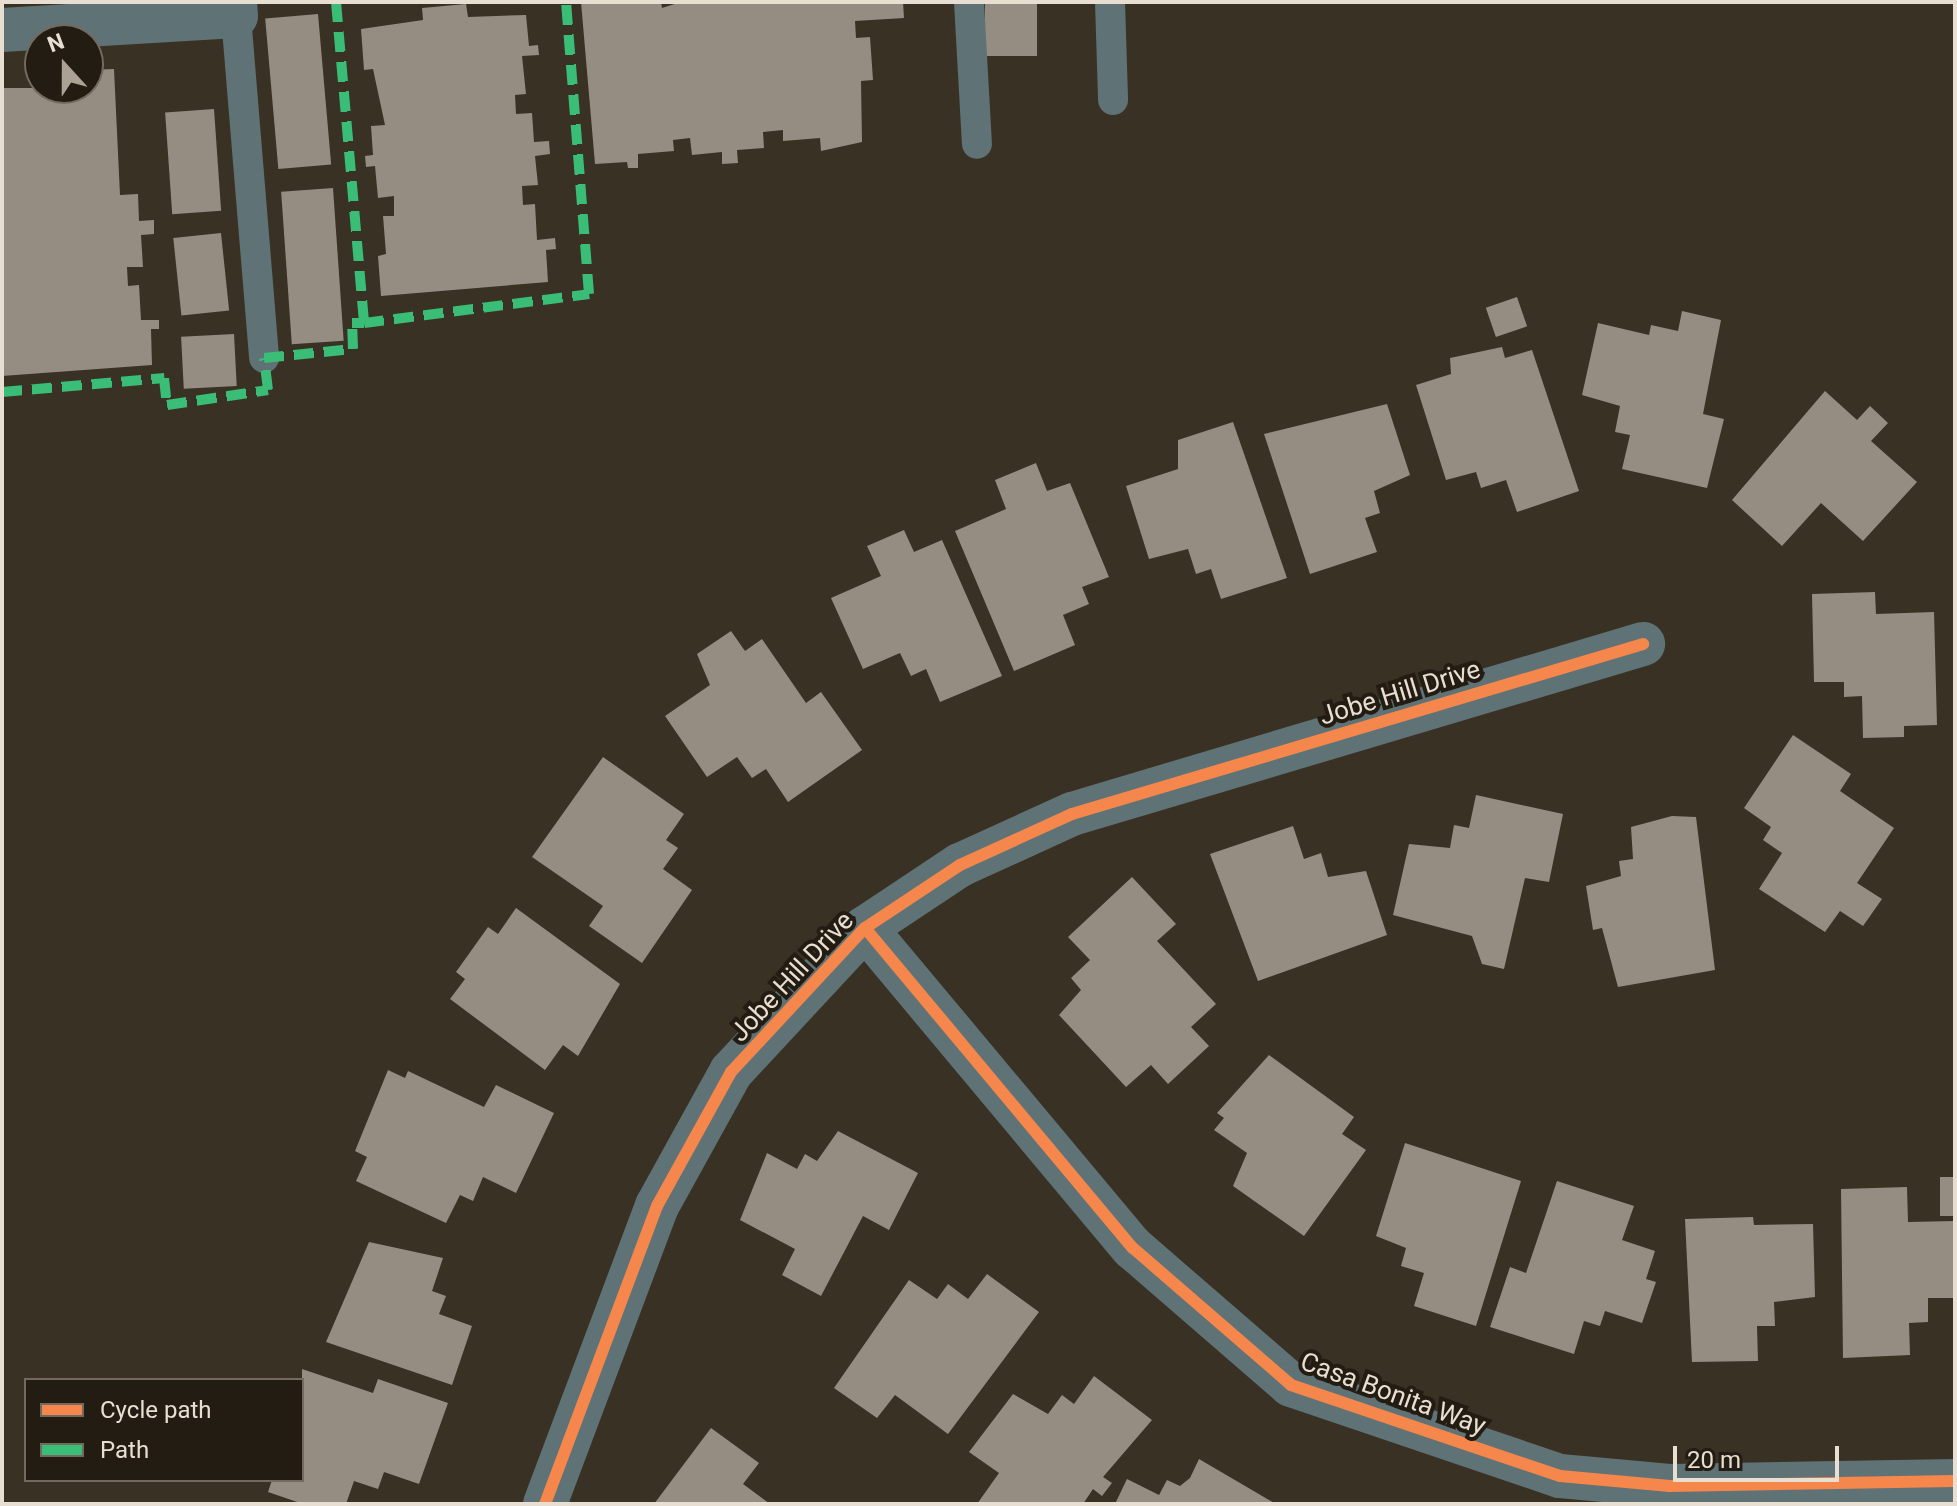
<!DOCTYPE html>
<html>
<head>
<meta charset="utf-8">
<style>
	body { margin:0 }
	#map { position:relative; width:1957px; height:1506px; overflow:hidden; background:#3a3125; font-family:Roboto,sans-serif }
	div>[style] { position:absolute }
	.building>* { inset:0; background:#958d82; transform-origin:0 0 }
	.service>* { height:30px; margin:-15px; padding:0 15px; transform-origin:15px; border-radius:15px; background:#5f7275 }
	.minor>* { height:44px; margin:-22px; padding:0 22px; transform-origin:22px; border-radius:22px; background:#5f7275 }
	.quiet>* { height:10px; margin-top:-5px; transform-origin:0; background:repeating-linear-gradient(90deg,#3abd76 0 20px,transparent 0 30px) }
	.cycleway>* { height:12px; margin:-6px; padding:0 6px; transform-origin:6px; border-radius:6px; background:#f5874c }
	span { translate:-50% -50%; white-space:nowrap; text-align:center; line-height:1.15; -webkit-text-stroke:8px #231c12; paint-order:stroke }
	.street-label { font-size:26px; color:#e8ded2 }
	.frame { position:absolute; inset:0; border:4px solid #e8ded2; pointer-events:none }
	.legend { position:absolute; left:24px; top:1378px; width:280px; height:104px; box-sizing:border-box; background:#231c12; border:2px solid #726a5f; margin:0; padding:10px 14px; list-style:none; font-size:24px; color:#e8ded2 }
	.legend li { display:flex; align-items:center; gap:16px; height:40px }
	.legend b { width:40px; border:2px solid #726a5f }
	.north { position:absolute; left:24px; top:24px; width:80px; height:80px; box-sizing:border-box; background:#231c12; border:2px solid #726a5f; border-radius:50%; rotate:339deg; font-size:22px; font-weight:700; line-height:32px; text-align:center; color:#e8ded2 }
	.north::after { content:''; display:block; margin:auto; width:28px; height:36px; background:#aba195; clip-path:polygon(50% 0,100% 100%,50% 72%,0 100%) }
	.scale { position:absolute; left:1673px; top:1446px; width:166px; height:36px; box-sizing:border-box; border:4px solid #e8ded2; border-top:0; padding-left:10px; font-size:24px; line-height:28px; white-space:nowrap; color:#e8ded2; -webkit-text-stroke:6px #231c12; paint-order:stroke }
</style>
</head>
<body>
<div id="map">
	<div class="building">
		<div style="clip-path:polygon(581px 2px,661px 2px,662px 8px,681px 2px,903px 2px,904px 18px,855px 21px,856px 38px,870px 37px,873px 80px,861px 81px,862px 142px,821px 151px,820px 138px,783px 141px,783px 130px,763px 132px,764px 148px,737px 150px,738px 163px,722px 164px,722px 152px,692px 155px,690px 138px,673px 140px,674px 151px,638px 154px,638px 168px,628px 168px,627px 162px,595px 164px)"></div>
		<div style="left:985px;top:2px;width:52px;height:54px"></div>
		<div style="clip-path:polygon(466px 4px,468px 17px,526px 15px,529px 46px,538px 45px,539px 55px,522px 56px,526px 94px,515px 95px,516px 114px,532px 113px,534px 142px,549px 141px,550px 154px,535px 156px,538px 185px,522px 186px,523px 205px,535px 204px,537px 240px,555px 238px,556px 249px,546px 250px,548px 282px,381px 296px,378px 256px,386px 254px,383px 216px,394px 216px,394px 196px,378px 198px,375px 166px,366px 167px,365px 156px,373px 155px,371px 126px,385px 125px,373px 69px,364px 70px,361px 29px,423px 20px,422px 8px)"></div>
		<div style="left:318px;top:14px;width:151px;height:53px;rotate:85deg"></div>
		<div style="clip-path:polygon(114px 69px,120px 195px,138px 194px,139px 221px,154px 220px,154px 234px,141px 235px,143px 267px,127px 267px,128px 286px,139px 285px,141px 320px,159px 320px,159px 329px,151px 329px,152px 365px,2px 376px,2px 88px,88px 88px,88px 70px)"></div>
		<div style="left:214px;top:109px;width:102px;height:49px;rotate:86deg"></div>
		<div style="left:333px;top:188px;width:153px;height:52px;rotate:86deg"></div>
		<div style="left:221px;top:233px;width:78px;height:48px;rotate:84deg"></div>
		<div style="left:1517px;top:297px;width:31px;height:33px;rotate:71deg"></div>
		<div style="clip-path:polygon(1682px 311px,1721px 320px,1703px 414px,1724px 419px,1707px 488px,1622px 469px,1630px 435px,1615px 432px,1620px 406px,1582px 395px,1598px 323px,1649px 335px,1651px 325px,1678px 331px)"></div>
		<div style="left:234px;top:334px;width:52px;height:53px;rotate:87deg"></div>
		<div style="clip-path:polygon(1502px 347px,1505px 358px,1532px 350px,1579px 491px,1517px 512px,1506px 480px,1481px 488px,1476px 472px,1446px 480px,1416px 385px,1451px 374px,1450px 358px)"></div>
		<div style="clip-path:polygon(1825px 391px,1857px 420px,1870px 406px,1888px 423px,1871px 441px,1917px 482px,1863px 541px,1821px 503px,1782px 546px,1732px 500px)"></div>
		<div style="clip-path:polygon(1387px 404px,1410px 475px,1374px 491px,1380px 513px,1365px 518px,1377px 552px,1310px 574px,1264px 434px)"></div>
		<div style="clip-path:polygon(1233px 422px,1287px 578px,1221px 599px,1211px 569px,1196px 574px,1188px 549px,1149px 559px,1126px 486px,1178px 469px,1178px 440px)"></div>
		<div style="clip-path:polygon(1036px 463px,1047px 491px,1070px 483px,1109px 577px,1082px 587px,1089px 604px,1063px 615px,1075px 645px,1014px 671px,955px 531px,1006px 509px,995px 480px)"></div>
		<div style="clip-path:polygon(904px 530px,914px 552px,942px 540px,1002px 676px,940px 702px,926px 669px,911px 676px,900px 653px,863px 669px,831px 598px,881px 576px,867px 546px)"></div>
		<div style="clip-path:polygon(1875px 592px,1876px 614px,1934px 612px,1937px 725px,1904px 726px,1904px 737px,1863px 738px,1862px 696px,1844px 697px,1844px 682px,1814px 682px,1812px 594px)"></div>
		<div style="clip-path:polygon(731px 631px,745px 651px,762px 639px,806px 703px,821px 692px,862px 750px,788px 802px,766px 769px,752px 778px,737px 757px,707px 777px,665px 716px,710px 685px,697px 654px)"></div>
		<div style="clip-path:polygon(1793px 735px,1851px 774px,1840px 791px,1894px 828px,1857px 883px,1882px 899px,1863px 926px,1840px 911px,1825px 932px,1759px 889px,1782px 853px,1763px 840px,1771px 827px,1744px 808px)"></div>
		<div style="clip-path:polygon(603px 757px,684px 814px,666px 840px,678px 848px,663px 869px,692px 890px,642px 963px,589px 926px,603px 906px,532px 857px)"></div>
		<div style="clip-path:polygon(1476px 795px,1563px 814px,1549px 882px,1525px 878px,1504px 969px,1482px 964px,1472px 936px,1393px 915px,1409px 844px,1450px 848px,1454px 825px,1469px 828px)"></div>
		<div style="clip-path:polygon(1672px 816px,1696px 817px,1715px 970px,1618px 987px,1602px 928px,1593px 930px,1586px 886px,1621px 876px,1619px 861px,1633px 859px,1631px 827px)"></div>
		<div style="clip-path:polygon(1293px 826px,1304px 859px,1321px 853px,1328px 877px,1366px 871px,1387px 935px,1258px 981px,1210px 854px)"></div>
		<div style="clip-path:polygon(1132px 877px,1176px 924px,1157px 941px,1216px 1004px,1191px 1027px,1209px 1046px,1168px 1084px,1151px 1065px,1126px 1087px,1059px 1015px,1081px 990px,1071px 978px,1090px 960px,1068px 937px)"></div>
		<div style="clip-path:polygon(516px 908px,620px 984px,578px 1056px,563px 1045px,545px 1070px,450px 999px,465px 979px,456px 972px,488px 927px,498px 934px)"></div>
		<div style="clip-path:polygon(1269px 1055px,1354px 1117px,1342px 1134px,1366px 1150px,1304px 1236px,1233px 1186px,1247px 1153px,1214px 1130px,1224px 1118px,1217px 1113px)"></div>
		<div style="clip-path:polygon(388px 1070px,405px 1078px,408px 1071px,484px 1107px,496px 1085px,554px 1113px,516px 1193px,483px 1177px,473px 1201px,460px 1195px,446px 1223px,356px 1181px,367px 1157px,355px 1151px)"></div>
		<div style="clip-path:polygon(838px 1131px,918px 1173px,889px 1230px,863px 1216px,821px 1296px,782px 1275px,795px 1249px,740px 1220px,767px 1153px,797px 1169px,805px 1154px,817px 1161px)"></div>
		<div style="clip-path:polygon(1405px 1143px,1521px 1181px,1476px 1326px,1414px 1306px,1424px 1273px,1401px 1266px,1406px 1248px,1376px 1236px)"></div>
		<div style="left:1940px;top:1177px;width:15px;height:39px"></div>
		<div style="clip-path:polygon(1557px 1181px,1634px 1206px,1622px 1240px,1655px 1251px,1646px 1279px,1656px 1282px,1642px 1323px,1605px 1311px,1600px 1326px,1584px 1321px,1574px 1354px,1490px 1327px,1510px 1267px,1526px 1273px)"></div>
		<div style="clip-path:polygon(1907px 1187px,1908px 1222px,1955px 1221px,1955px 1298px,1928px 1298px,1928px 1322px,1909px 1323px,1910px 1355px,1843px 1358px,1841px 1189px)"></div>
		<div style="clip-path:polygon(1753px 1217px,1754px 1225px,1813px 1224px,1815px 1297px,1774px 1302px,1775px 1326px,1757px 1326px,1758px 1361px,1692px 1362px,1685px 1219px)"></div>
		<div style="clip-path:polygon(369px 1242px,443px 1258px,432px 1291px,446px 1296px,439px 1314px,472px 1326px,452px 1385px,326px 1342px)"></div>
		<div style="clip-path:polygon(987px 1274px,1039px 1312px,948px 1434px,895px 1395px,877px 1418px,834px 1388px,909px 1280px,937px 1299px,948px 1284px,968px 1299px)"></div>
		<div style="clip-path:polygon(302px 1369px,373px 1393px,378px 1379px,448px 1403px,419px 1484px,384px 1472px,378px 1489px,354px 1481px,346px 1504px,303px 1504px,268px 1492px,272px 1480px,302px 1480px)"></div>
		<div style="clip-path:polygon(1094px 1376px,1152px 1420px,1103px 1477px,1112px 1483px,1102px 1496px,1093px 1489px,1083px 1504px,977px 1504px,999px 1473px,969px 1452px,1013px 1394px,1048px 1414px,1062px 1395px,1074px 1404px)"></div>
		<div style="clip-path:polygon(711px 1428px,759px 1463px,743px 1484px,770px 1504px,654px 1504px)"></div>
		<div style="clip-path:polygon(1199px 1459px,1276px 1504px,1115px 1504px,1127px 1479px,1159px 1495px,1167px 1480px,1180px 1486px,1190px 1478px)"></div>
	</div>
	<div class="service">
		<div style="left:969px;top:2px;width:142px;rotate:86.8deg"></div>
		<div style="left:1110px;top:2px;width:98px;rotate:88.2deg"></div>
		<div style="left:236px;top:16px;width:343px;rotate:85.3deg"></div>
	</div>
	<div class="minor">
		<div style="left:2px;top:30px;width:234px;rotate:-3.4deg"></div>
		<div style="left:236px;top:16px;width:14px;rotate:-94deg"></div>
		<div style="left:865px;top:928px;width:417px;rotate:50.1deg"></div>
		<div style="left:1133px;top:1248px;width:209px;rotate:40.9deg"></div>
		<div style="left:1291px;top:1385px;width:284px;rotate:18.7deg"></div>
		<div style="left:1560px;top:1476px;width:110px;rotate:5.2deg"></div>
		<div style="left:1670px;top:1486px;width:285px;rotate:-1deg"></div>
		<div style="left:545px;top:1504px;width:318px;rotate:-69.4deg"></div>
		<div style="left:657px;top:1206px;width:153px;rotate:-61.1deg"></div>
		<div style="left:731px;top:1072px;width:197px;rotate:-47.1deg"></div>
		<div style="left:865px;top:928px;width:114px;rotate:-33.6deg"></div>
		<div style="left:960px;top:865px;width:123px;rotate:-24.5deg"></div>
		<div style="left:1072px;top:814px;width:596px;rotate:-16.58deg"></div>
	</div>
	<div class="quiet">
		<div style="left:336px;top:2px;width:322px;rotate:85deg"></div>
		<div style="left:364px;top:323px;width:227px;rotate:-7.3deg"></div>
		<div style="left:589px;top:294px;width:293px;rotate:-94.5deg"></div>
		<div style="left:2px;top:392px;width:163px;rotate:-4.9deg"></div>
		<div style="left:164px;top:378px;width:27px;rotate:84deg"></div>
		<div style="left:167px;top:405px;width:102px;rotate:-8.4deg"></div>
		<div style="left:268px;top:390px;width:32px;rotate:-97deg"></div>
		<div style="left:264px;top:358px;width:89px;rotate:-5.8deg"></div>
		<div style="left:353px;top:349px;width:26px;rotate:-92deg"></div>
		<div style="left:352px;top:323px;width:12px"></div>
	</div>
	<div class="cycleway">
		<div style="left:865px;top:928px;width:417px;rotate:50.1deg"></div>
		<div style="left:1133px;top:1248px;width:209px;rotate:40.9deg"></div>
		<div style="left:1291px;top:1385px;width:284px;rotate:18.7deg"></div>
		<div style="left:1560px;top:1476px;width:110px;rotate:5.2deg"></div>
		<div style="left:1670px;top:1486px;width:285px;rotate:-1deg"></div>
		<div style="left:545px;top:1504px;width:318px;rotate:-69.4deg"></div>
		<div style="left:657px;top:1206px;width:153px;rotate:-61.1deg"></div>
		<div style="left:731px;top:1072px;width:197px;rotate:-47.1deg"></div>
		<div style="left:865px;top:928px;width:114px;rotate:-33.6deg"></div>
		<div style="left:960px;top:865px;width:123px;rotate:-24.5deg"></div>
		<div style="left:1072px;top:814px;width:596px;rotate:-16.58deg"></div>
	</div>
	<div class="street-label">
		<span style="left:1400px;top:693px;rotate:-17deg">Jobe Hill Drive</span>
		<span style="left:792px;top:977px;rotate:-47deg">Jobe Hill Drive</span>
		<span style="left:1393px;top:1394px;rotate:20deg">Casa Bonita Way</span>
	</div>
	<div class="frame"></div>
	<ul class="legend">
	<li><b style="height:10px;background:#f5874c"></b>Cycle path</li>
	<li><b style="height:10px;background:#3abd76"></b>Path</li>
	</ul>
	<div class="north">N</div>
	<div class="scale">20 m</div>
</div>
</body>
</html>
